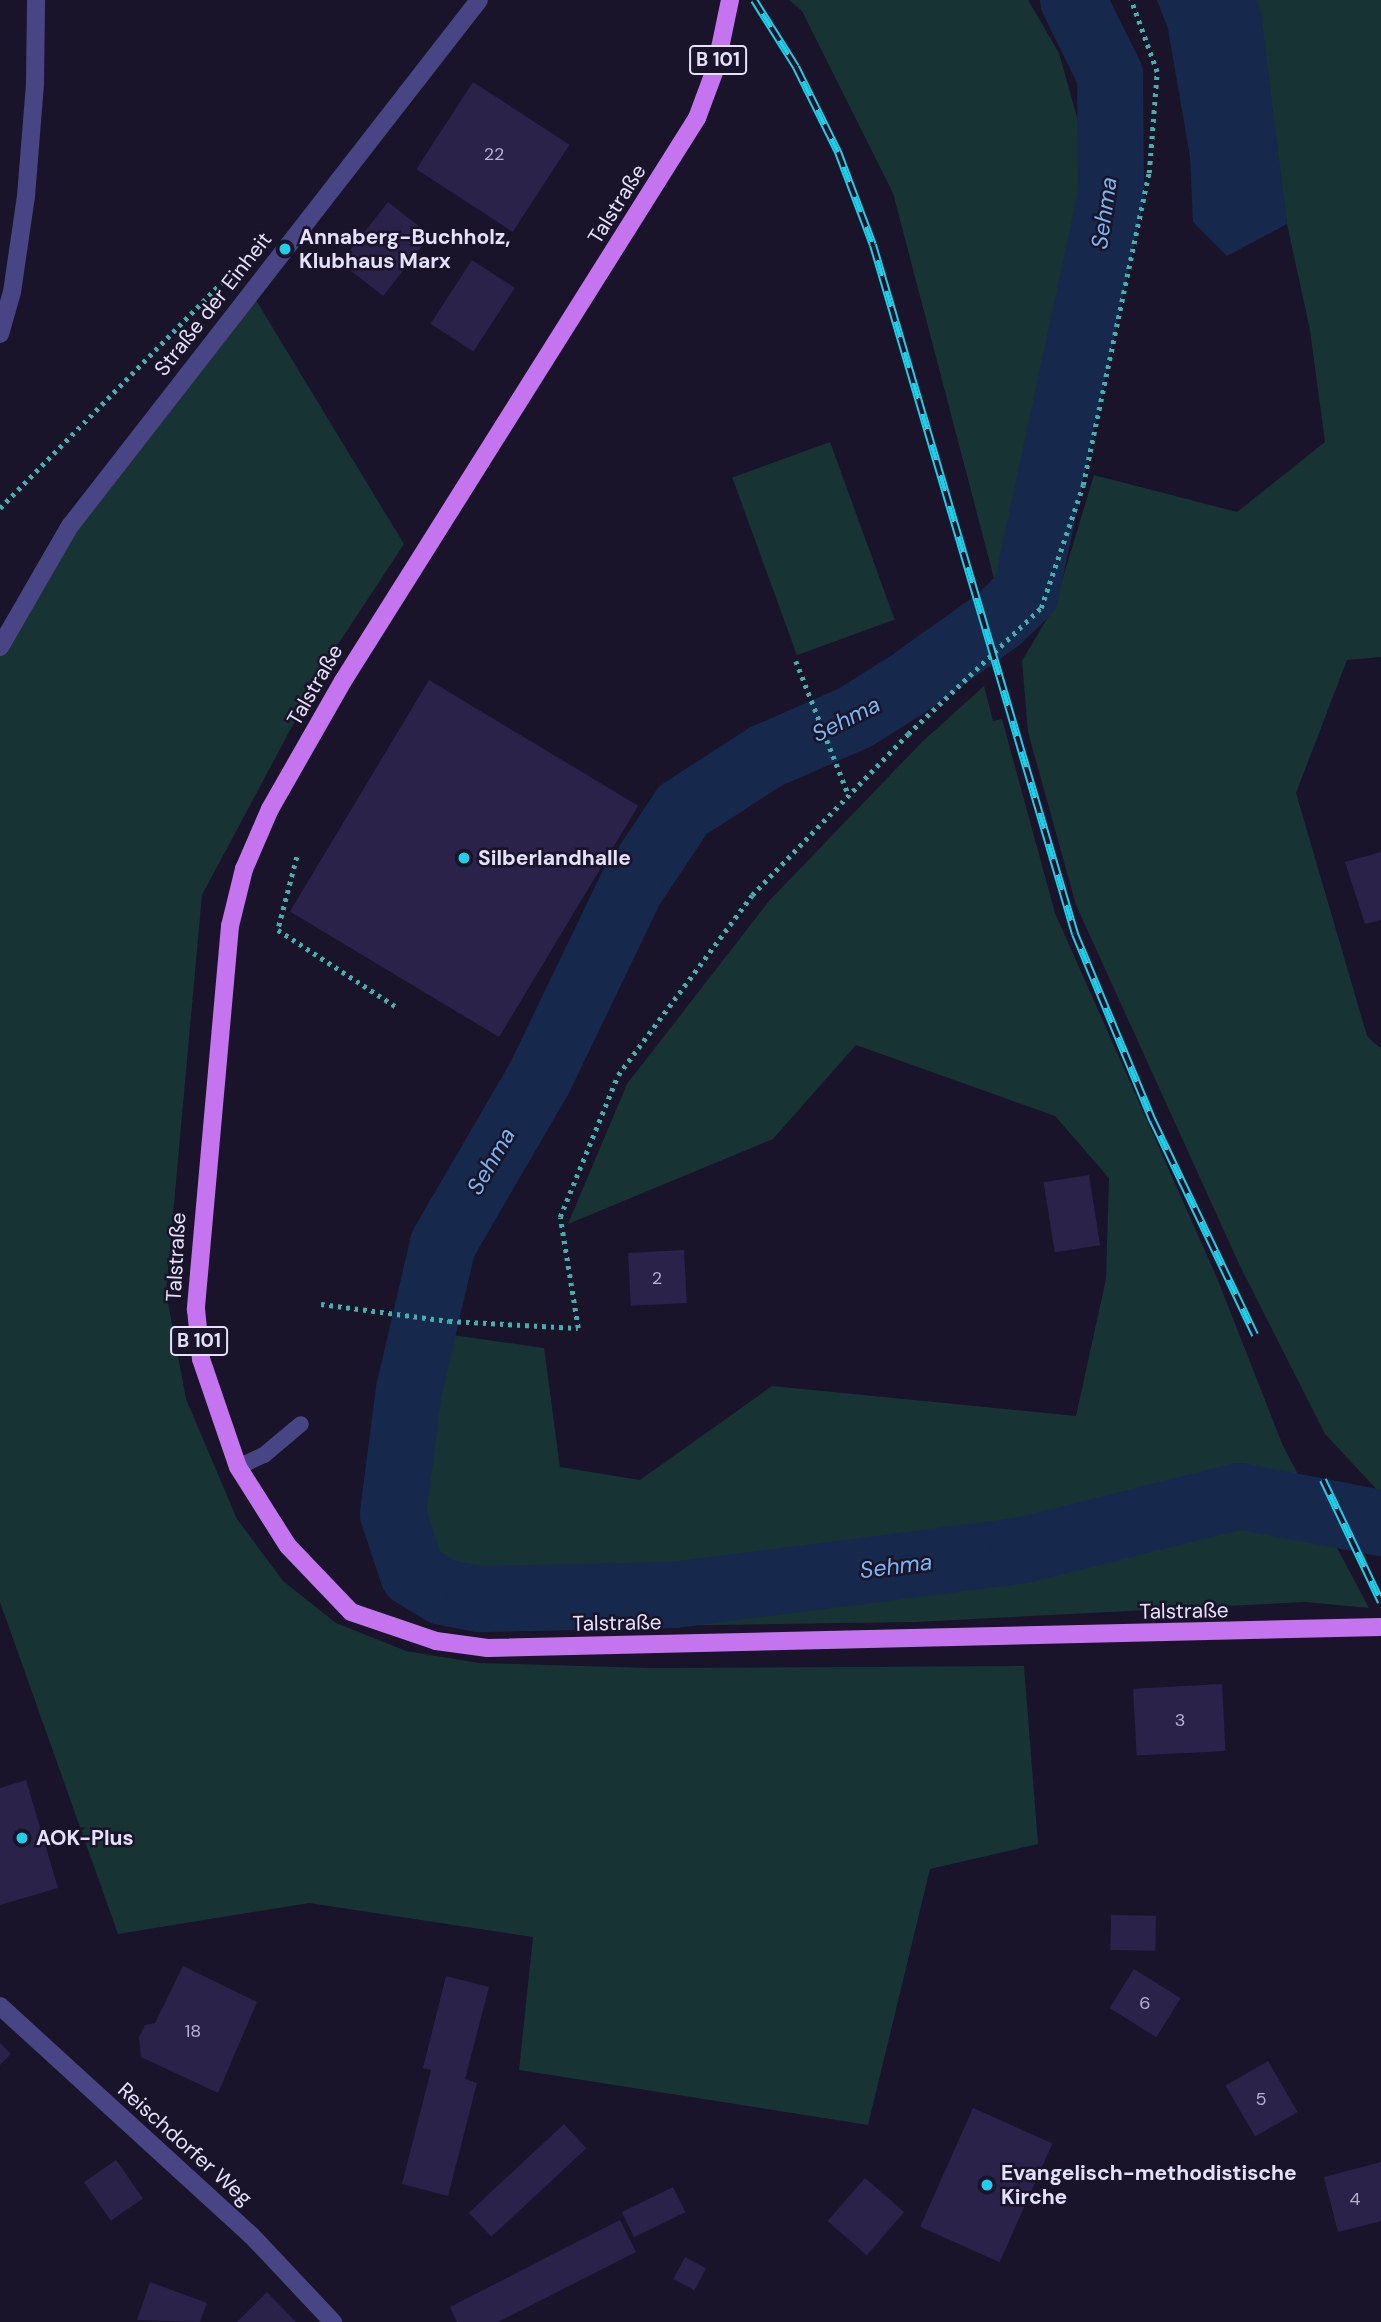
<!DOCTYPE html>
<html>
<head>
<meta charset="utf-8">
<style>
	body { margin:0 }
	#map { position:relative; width:1381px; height:2322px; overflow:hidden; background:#19142a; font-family:"DM Sans",sans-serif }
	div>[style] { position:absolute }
	.green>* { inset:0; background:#183333; transform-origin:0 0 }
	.water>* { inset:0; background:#16294d }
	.river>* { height:66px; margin:-33px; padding:0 33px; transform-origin:33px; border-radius:33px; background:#16294d }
	.building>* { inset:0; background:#2b2249; transform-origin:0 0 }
	.path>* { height:4.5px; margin-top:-2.25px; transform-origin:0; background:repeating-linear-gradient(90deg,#3fb1ae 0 3.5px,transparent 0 8.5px) }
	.lane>* { height:16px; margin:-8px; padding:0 8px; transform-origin:8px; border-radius:8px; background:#494584 }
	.street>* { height:18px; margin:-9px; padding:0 9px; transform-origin:9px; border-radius:9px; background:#494584 }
	.primary>* { height:18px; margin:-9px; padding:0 9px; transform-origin:9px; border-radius:9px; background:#c574f0 }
	.rail>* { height:8px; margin-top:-4px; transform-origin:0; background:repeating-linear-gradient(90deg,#19142a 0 16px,#22cde7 0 32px); box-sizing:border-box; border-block:2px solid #22cde7 }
	.dots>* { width:19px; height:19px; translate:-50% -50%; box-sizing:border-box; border:4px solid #19142a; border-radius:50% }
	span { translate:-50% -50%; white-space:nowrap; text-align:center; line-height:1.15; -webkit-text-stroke:5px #19142a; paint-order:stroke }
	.number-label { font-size:18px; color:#b6b1cf }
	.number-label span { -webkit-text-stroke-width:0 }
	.shield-label span { padding:2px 5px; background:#19142a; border:2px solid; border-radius:5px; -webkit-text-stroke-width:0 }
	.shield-label { font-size:19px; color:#e5e1fc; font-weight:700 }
	.street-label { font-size:21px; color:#e5e1fc }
	.poi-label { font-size:21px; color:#e5e1fc; font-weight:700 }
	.left { translate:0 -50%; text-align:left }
	.water-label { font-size:23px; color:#7ab6f0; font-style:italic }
</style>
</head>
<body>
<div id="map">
	<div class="green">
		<div style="clip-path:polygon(789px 0,1028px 0,1059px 53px,1098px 193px,1058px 359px,1017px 589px,1001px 605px,893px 193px,802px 11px)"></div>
		<div style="clip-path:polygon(1257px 0,1381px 0,1381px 657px,1347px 660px,1296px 793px,1367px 1036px,1381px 1049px,1381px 1494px,1325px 1434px,1240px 1266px,1076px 905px,1028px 732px,1022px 661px,1054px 607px,1094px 475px,1237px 512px,1325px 442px,1310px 330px,1287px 224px)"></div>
		<div style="clip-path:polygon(251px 292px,404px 544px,327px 661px,202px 895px,166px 1292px,186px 1399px,237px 1519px,283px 1581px,336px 1623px,406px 1651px,479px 1663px,649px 1668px,1024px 1666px,1038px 1844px,930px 1869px,868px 2125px,519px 2070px,533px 1937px,309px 1903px,118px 1934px,0 1602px,0 647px,70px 526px)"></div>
		<div style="left:830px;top:442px;width:189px;height:104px;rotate:70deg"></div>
		<div style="clip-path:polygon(984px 686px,993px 721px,1002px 719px,1055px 913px,1217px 1278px,1283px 1446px,1369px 1608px,1306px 1602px,915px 1622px,650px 1626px,480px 1618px,453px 1606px,433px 1577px,397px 1542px,432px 1332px,544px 1348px,560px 1467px,640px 1480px,772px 1386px,1076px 1416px,1106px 1279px,1109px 1178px,1055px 1116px,856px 1045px,773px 1139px,568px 1224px,627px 1084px,769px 901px,922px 742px)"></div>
	</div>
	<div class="water">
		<div style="clip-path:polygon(1157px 0,1257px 0,1261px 12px,1287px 224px,1227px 256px,1193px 222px,1190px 157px,1168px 29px)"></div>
	</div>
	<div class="river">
		<div style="left:1073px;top:0;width:84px;rotate:63.7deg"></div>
		<div style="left:1110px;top:75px;width:120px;rotate:89.5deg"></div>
		<div style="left:1111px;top:195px;width:407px;rotate:102.1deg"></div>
		<div style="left:1026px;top:593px;width:37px;rotate:136deg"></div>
		<div style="left:999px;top:619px;width:115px;rotate:144.5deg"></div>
		<div style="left:905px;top:686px;width:58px;rotate:147.7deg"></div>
		<div style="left:856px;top:717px;width:99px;rotate:156.3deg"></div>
		<div style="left:765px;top:757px;width:98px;rotate:147.1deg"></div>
		<div style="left:683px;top:810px;width:94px;rotate:123.7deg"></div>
		<div style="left:631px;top:888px;width:212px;rotate:115.7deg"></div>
		<div style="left:539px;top:1079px;width:191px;rotate:120.2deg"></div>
		<div style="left:443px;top:1244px;width:150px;rotate:103.1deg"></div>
		<div style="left:409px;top:1390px;width:125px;rotate:97.4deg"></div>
		<div style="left:393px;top:1514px;width:63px;rotate:71.6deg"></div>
		<div style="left:413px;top:1574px;width:35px;rotate:31deg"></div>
		<div style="left:443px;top:1592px;width:38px;rotate:11deg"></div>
		<div style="left:480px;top:1599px;width:194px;rotate:-1.2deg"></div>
		<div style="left:674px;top:1595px;width:353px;rotate:-7.3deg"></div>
		<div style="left:1024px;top:1550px;width:222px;rotate:-14.1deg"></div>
		<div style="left:1239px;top:1496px;width:145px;rotate:10.8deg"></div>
	</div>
	<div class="building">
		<div style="left:473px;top:82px;width:115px;height:104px;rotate:33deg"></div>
		<div style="left:388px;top:202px;width:54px;height:77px;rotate:38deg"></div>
		<div style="left:472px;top:260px;width:51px;height:76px;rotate:33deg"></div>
		<div style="left:429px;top:680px;width:244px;height:270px;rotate:31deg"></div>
		<div style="clip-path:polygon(1381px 852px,1381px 920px,1365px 924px,1345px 862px)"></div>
		<div style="left:1089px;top:1175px;width:71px;height:46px;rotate:81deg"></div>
		<div style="left:684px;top:1250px;width:53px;height:56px;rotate:87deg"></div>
		<div style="left:1222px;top:1684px;width:67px;height:89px;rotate:87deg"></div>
		<div style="clip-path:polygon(26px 1780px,58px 1888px,0 1905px,0 1788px)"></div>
		<div style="left:1111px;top:1915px;width:45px;height:35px;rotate:1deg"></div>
		<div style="clip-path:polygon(183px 1966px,257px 2002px,218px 2093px,141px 2057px,139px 2037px,145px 2025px,155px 2023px)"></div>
		<div style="left:1134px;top:1969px;width:55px;height:46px;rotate:32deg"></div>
		<div style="clip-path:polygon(446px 1976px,489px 1987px,465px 2079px,477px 2083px,448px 2196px,402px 2184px,431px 2070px,423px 2068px)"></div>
		<div style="clip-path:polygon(0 2043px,11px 2054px,0 2065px)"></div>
		<div style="left:1268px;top:2061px;width:59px;height:49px;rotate:60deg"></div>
		<div style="left:973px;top:2108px;width:87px;height:130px;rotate:24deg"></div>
		<div style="left:564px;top:2124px;width:33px;height:130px;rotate:47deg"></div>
		<div style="left:116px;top:2160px;width:47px;height:39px;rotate:55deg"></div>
		<div style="clip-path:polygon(1381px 2162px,1381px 2221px,1338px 2232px,1324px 2177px)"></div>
		<div style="left:865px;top:2178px;width:52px;height:57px;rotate:41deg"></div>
		<div style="left:673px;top:2187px;width:28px;height:57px;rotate:64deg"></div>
		<div style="clip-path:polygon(620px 2220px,636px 2252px,498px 2322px,457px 2322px,450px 2307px)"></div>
		<div style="left:685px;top:2257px;width:24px;height:25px;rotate:28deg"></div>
		<div style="clip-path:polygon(150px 2282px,207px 2303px,200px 2322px,137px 2320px)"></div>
		<div style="clip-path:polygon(267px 2292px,296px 2322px,237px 2322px)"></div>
	</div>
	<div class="path">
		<div style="left:0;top:508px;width:317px;rotate:-45.5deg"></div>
		<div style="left:796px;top:661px;width:143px;rotate:68.6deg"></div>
		<div style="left:297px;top:857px;width:75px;rotate:104.6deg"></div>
		<div style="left:278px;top:930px;width:143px;rotate:33deg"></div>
		<div style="left:321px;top:1304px;width:129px;rotate:7.6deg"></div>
		<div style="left:449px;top:1321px;width:129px;rotate:3.1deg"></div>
		<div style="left:578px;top:1328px;width:112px;rotate:-99.2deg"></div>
		<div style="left:560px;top:1217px;width:153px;rotate:-67.8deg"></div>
		<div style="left:618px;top:1075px;width:224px;rotate:-53.3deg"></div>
		<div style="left:752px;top:895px;width:224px;rotate:-45.9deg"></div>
		<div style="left:908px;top:734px;width:183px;rotate:-43.5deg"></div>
		<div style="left:1041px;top:608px;width:130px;rotate:-71.1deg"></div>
		<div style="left:1083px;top:485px;width:319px;rotate:-78.1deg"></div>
		<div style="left:1149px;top:173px;width:101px;rotate:-85.5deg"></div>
		<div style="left:1157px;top:72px;width:77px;rotate:-109.9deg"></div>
	</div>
	<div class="lane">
		<div style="left:238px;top:1467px;width:29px;rotate:-25deg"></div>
		<div style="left:264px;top:1455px;width:48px;rotate:-40deg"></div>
	</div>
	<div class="street">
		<div style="left:0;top:334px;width:44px;rotate:-74.1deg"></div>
		<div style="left:12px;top:292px;width:97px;rotate:-81.7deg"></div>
		<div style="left:26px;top:196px;width:112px;rotate:-85.4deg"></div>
		<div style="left:35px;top:84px;width:84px;rotate:-89.3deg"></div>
		<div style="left:0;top:647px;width:140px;rotate:-60deg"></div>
		<div style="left:70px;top:526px;width:666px;rotate:-52.13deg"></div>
		<div style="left:0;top:2006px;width:340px;rotate:42.4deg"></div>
		<div style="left:251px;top:2235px;width:120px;rotate:46.7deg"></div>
	</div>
	<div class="primary">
		<div style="left:730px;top:0;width:68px;rotate:101.8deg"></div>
		<div style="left:716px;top:67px;width:54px;rotate:110.4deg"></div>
		<div style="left:697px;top:118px;width:665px;rotate:122.16deg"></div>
		<div style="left:343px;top:681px;width:147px;rotate:119.7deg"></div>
		<div style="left:270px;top:809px;width:65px;rotate:113.4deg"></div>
		<div style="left:244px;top:869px;width:59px;rotate:103.8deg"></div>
		<div style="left:230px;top:926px;width:385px;rotate:95.1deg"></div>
		<div style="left:196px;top:1309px;width:50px;rotate:84.3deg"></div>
		<div style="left:201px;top:1359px;width:114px;rotate:71.1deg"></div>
		<div style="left:238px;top:1467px;width:93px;rotate:57.7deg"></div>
		<div style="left:288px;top:1546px;width:91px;rotate:46.3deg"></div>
		<div style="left:351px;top:1612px;width:90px;rotate:18.8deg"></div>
		<div style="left:436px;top:1641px;width:52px;rotate:7.7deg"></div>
		<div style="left:488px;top:1648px;width:893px;rotate:-1.35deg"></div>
	</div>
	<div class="rail">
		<div style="left:754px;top:0;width:79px;rotate:57.9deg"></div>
		<div style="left:796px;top:67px;width:95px;rotate:63.7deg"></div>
		<div style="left:838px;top:152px;width:99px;rotate:69.4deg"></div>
		<div style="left:873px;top:245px;width:718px;rotate:73.66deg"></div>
		<div style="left:1075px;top:934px;width:203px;rotate:67.4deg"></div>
		<div style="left:1153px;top:1121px;width:237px;rotate:64.5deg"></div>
		<div style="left:1323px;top:1480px;width:135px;rotate:64.6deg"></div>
	</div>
	<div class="dots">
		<div style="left:285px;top:249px;background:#22cde7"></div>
		<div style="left:464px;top:858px;background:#22cde7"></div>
		<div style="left:22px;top:1838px;background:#22cde7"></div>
		<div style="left:987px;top:2185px;background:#22cde7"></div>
	</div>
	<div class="number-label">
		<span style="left:494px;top:154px">22</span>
		<span style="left:657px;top:1278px">2</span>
		<span style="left:1180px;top:1720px">3</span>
		<span style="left:1145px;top:2003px">6</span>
		<span style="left:193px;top:2031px">18</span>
		<span style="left:1261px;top:2099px">5</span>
		<span style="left:1355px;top:2199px">4</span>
	</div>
	<div class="shield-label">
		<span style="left:718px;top:60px">B 101</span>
		<span style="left:199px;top:1341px">B 101</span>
	</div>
	<div class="street-label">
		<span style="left:617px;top:204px;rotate:-58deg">Talstraße</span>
		<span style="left:213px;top:304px;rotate:-52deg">Straße der Einheit</span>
		<span style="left:315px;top:685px;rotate:-60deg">Talstraße</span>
		<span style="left:176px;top:1257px;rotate:-87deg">Talstraße</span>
		<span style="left:1184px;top:1611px;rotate:-1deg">Talstraße</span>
		<span style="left:617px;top:1623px;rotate:-1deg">Talstraße</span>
		<span style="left:185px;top:2144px;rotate:42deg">Reischdorfer Weg</span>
	</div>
	<div class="poi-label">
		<span class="left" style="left:299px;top:249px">Annaberg-Buchholz,<br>Klubhaus Marx</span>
		<span class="left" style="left:478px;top:858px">Silberlandhalle</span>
		<span class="left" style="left:36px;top:1838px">AOK-Plus</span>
		<span class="left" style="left:1001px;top:2185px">Evangelisch-methodistische<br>Kirche</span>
	</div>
	<div class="water-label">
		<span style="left:1104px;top:213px;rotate:-82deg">Sehma</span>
		<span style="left:846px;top:719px;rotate:-27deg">Sehma</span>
		<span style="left:491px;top:1161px;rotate:-60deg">Sehma</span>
		<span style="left:896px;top:1566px;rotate:-7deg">Sehma</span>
	</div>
</div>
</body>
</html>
